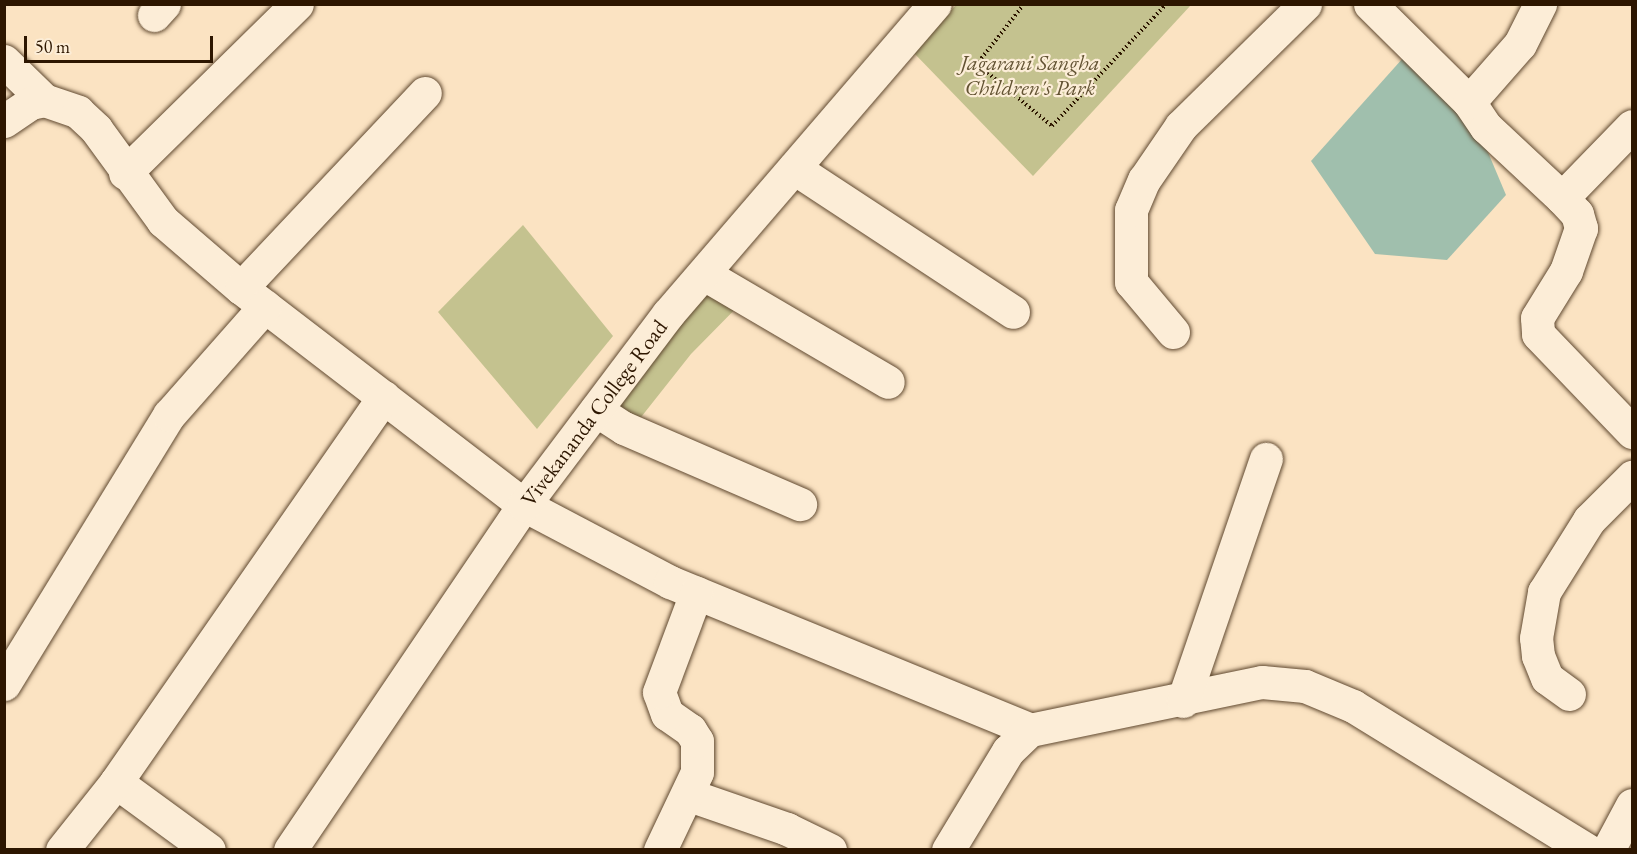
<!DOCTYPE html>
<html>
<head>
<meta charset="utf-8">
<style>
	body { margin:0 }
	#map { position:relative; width:1637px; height:854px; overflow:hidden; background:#fbe3c2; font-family:"EB Garamond",serif }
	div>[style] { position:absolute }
	.green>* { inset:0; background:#c4c28f }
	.water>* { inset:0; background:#a0bfad }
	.path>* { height:4px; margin-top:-2px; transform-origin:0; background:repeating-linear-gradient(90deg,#2d1600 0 1.5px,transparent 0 4.5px) }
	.roads { filter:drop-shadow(0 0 2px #604930) drop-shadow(0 0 2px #604930) }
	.minor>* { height:33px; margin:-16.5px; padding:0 16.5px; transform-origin:16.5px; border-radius:16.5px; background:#fcedd7 }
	span { translate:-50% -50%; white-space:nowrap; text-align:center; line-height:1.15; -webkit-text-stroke:4.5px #fcedd7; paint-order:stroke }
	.park-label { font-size:22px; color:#625232; font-style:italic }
	.street-label { font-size:22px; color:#2d1600 }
	.frame { position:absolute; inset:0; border:6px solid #2d1600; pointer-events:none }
	.scale { position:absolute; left:24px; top:36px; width:189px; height:27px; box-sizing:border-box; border:3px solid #2d1600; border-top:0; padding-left:8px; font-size:18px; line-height:21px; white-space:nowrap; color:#2d1600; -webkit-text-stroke:4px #fcedd7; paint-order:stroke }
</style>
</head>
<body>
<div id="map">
	<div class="green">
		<div style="clip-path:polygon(956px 5px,1191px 5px,1033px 176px,913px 52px)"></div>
		<div style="clip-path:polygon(523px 225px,613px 336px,537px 429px,438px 312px)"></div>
		<div style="clip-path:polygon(720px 269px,753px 291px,691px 354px,638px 421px,609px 407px)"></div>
	</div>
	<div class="water">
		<div style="clip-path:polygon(1403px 58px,1466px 100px,1506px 195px,1447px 260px,1375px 254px,1311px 161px)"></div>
	</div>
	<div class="path">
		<div style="left:1024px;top:4px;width:76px;rotate:128.1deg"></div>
		<div style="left:977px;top:64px;width:97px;rotate:39.6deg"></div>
		<div style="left:1052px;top:126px;width:167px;rotate:-46.9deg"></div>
		<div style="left:1081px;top:4px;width:5px"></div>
	</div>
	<div class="roads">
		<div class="minor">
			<div style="left:1370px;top:4px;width:139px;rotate:44.7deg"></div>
			<div style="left:1469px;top:102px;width:30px;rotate:56deg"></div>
			<div style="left:1486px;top:127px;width:104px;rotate:43.1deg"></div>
			<div style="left:1562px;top:198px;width:100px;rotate:-45.8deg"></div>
			<div style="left:154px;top:15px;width:15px;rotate:-48deg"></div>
			<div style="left:4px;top:61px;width:56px;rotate:44.3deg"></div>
			<div style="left:1469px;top:102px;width:77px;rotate:-48.7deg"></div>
			<div style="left:1520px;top:44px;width:45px;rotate:-63.4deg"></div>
			<div style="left:4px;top:121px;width:32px;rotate:-34deg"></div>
			<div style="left:31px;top:103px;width:13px;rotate:-13deg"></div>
			<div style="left:44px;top:100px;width:36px;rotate:19deg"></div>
			<div style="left:78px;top:112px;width:25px;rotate:43deg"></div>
			<div style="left:96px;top:129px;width:114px;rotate:53.9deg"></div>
			<div style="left:163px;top:221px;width:103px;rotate:40.7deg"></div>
			<div style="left:241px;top:288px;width:357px;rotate:37.5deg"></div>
			<div style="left:524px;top:505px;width:165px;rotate:27.8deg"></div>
			<div style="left:670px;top:582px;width:389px;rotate:22.3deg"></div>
			<div style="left:1030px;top:730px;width:237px;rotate:-11.7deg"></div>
			<div style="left:1262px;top:682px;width:43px;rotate:5.3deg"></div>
			<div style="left:1305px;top:686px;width:52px;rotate:22.6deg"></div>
			<div style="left:1353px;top:706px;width:275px;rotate:31.6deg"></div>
			<div style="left:794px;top:168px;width:262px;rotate:33.3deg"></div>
			<div style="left:125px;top:173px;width:241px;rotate:-44.5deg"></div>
			<div style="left:1562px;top:198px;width:22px;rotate:47deg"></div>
			<div style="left:1577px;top:214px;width:15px;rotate:74deg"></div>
			<div style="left:1581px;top:228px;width:46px;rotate:109.2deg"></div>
			<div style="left:1566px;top:271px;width:55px;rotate:121.7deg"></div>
			<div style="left:1537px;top:318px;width:16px;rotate:86deg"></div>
			<div style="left:1538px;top:334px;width:136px;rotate:46.2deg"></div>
			<div style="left:704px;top:274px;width:213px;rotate:30.4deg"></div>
			<div style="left:241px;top:288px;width:268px;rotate:-46.7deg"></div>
			<div style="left:1173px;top:332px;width:65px;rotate:-130deg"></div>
			<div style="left:1131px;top:282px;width:72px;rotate:-90deg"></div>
			<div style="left:1131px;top:210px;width:33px;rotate:-67deg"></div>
			<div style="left:1144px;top:180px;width:65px;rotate:-55.6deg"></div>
			<div style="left:1181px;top:126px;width:174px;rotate:-44.5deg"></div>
			<div style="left:596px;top:410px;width:33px;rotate:33deg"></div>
			<div style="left:624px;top:428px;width:192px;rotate:23.4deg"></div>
			<div style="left:4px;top:684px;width:316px;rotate:-58.5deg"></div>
			<div style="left:169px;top:415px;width:145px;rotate:-48.6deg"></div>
			<div style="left:1569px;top:694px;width:27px;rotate:-144deg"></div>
			<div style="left:1547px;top:678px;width:24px;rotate:-112deg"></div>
			<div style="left:1538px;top:656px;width:18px;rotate:-96deg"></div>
			<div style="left:1536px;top:638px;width:47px;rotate:-80.1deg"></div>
			<div style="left:1544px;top:592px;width:85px;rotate:-58deg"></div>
			<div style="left:1589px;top:520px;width:61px;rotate:-45deg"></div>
			<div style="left:1183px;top:701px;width:256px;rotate:-71.1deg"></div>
			<div style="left:116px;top:782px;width:115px;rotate:36.2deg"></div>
			<div style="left:689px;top:795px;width:104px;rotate:19.1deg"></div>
			<div style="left:787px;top:829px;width:48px;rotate:26deg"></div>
			<div style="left:62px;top:850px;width:87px;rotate:-51.5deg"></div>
			<div style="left:116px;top:782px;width:469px;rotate:-55.2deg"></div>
			<div style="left:290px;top:850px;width:417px;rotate:-55.9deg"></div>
			<div style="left:524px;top:505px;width:239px;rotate:-53deg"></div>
			<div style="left:668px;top:314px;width:409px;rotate:-49.3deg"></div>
			<div style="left:660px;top:850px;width:86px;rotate:-64.6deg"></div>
			<div style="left:697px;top:772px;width:31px;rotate:-90deg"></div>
			<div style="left:697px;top:741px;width:13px;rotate:-122deg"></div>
			<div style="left:690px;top:730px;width:28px;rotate:-145deg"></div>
			<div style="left:667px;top:714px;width:23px;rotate:-110deg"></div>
			<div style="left:659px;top:692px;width:106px;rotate:-69.5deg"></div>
			<div style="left:948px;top:850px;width:116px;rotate:-58.8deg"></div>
			<div style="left:1008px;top:751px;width:30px;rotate:-44deg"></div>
			<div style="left:1608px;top:850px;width:51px;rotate:-61.9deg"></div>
		</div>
	</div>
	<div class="park-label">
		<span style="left:1030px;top:75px">Jagarani Sangha<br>Children's Park</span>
	</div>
	<div class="street-label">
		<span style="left:594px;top:413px;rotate:-53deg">Vivekananda College Road</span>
	</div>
	<div class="frame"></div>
	<div class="scale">50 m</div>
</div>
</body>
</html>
